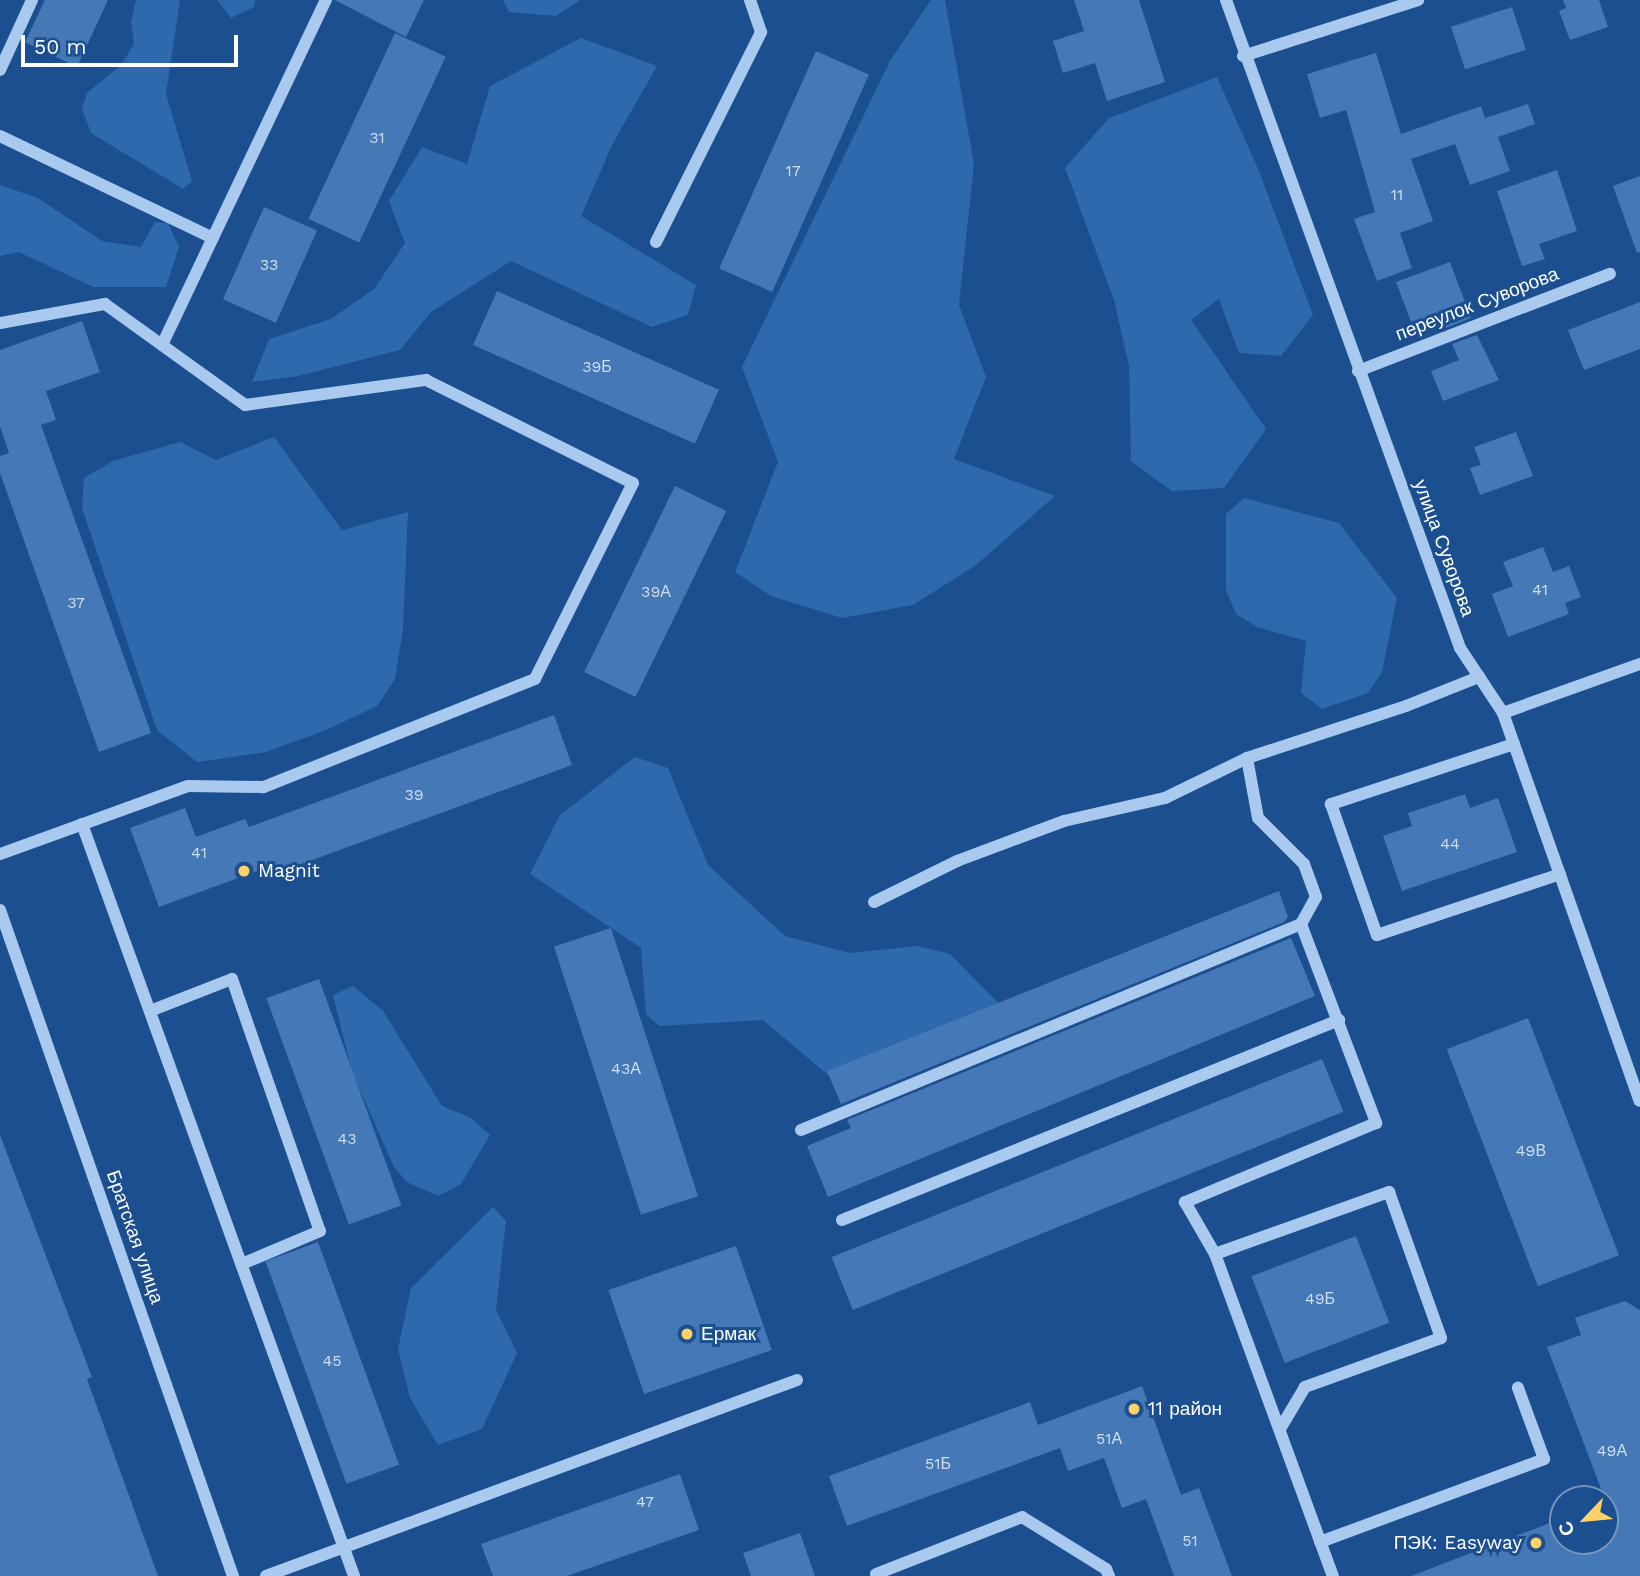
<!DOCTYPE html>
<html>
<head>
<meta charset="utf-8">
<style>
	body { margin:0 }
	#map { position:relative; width:1640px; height:1576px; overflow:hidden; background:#1b4f8f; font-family:"Work Sans",sans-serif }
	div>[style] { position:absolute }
	.green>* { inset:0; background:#2e69ad }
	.building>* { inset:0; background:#4478b7; transform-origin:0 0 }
	.minor>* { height:12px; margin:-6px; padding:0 6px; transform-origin:6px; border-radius:6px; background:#a9c9ee }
	.dots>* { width:19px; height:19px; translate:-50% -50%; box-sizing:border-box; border:4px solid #1b4f8f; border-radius:50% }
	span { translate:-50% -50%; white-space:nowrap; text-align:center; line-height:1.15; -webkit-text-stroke:6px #1b4f8f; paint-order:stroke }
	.number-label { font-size:16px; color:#d0dded }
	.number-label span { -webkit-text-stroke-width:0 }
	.street-label { font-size:19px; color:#fff }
	.poi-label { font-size:19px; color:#fff }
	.left { translate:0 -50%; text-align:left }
	.right { translate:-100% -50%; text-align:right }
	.north { position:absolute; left:1549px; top:1485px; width:70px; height:70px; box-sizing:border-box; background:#1b4f8f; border:2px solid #7695bc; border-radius:50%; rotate:244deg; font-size:19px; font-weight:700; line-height:28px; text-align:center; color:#fff }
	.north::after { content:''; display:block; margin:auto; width:24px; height:32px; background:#ffd166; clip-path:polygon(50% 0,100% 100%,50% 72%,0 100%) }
	.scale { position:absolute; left:21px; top:35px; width:217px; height:32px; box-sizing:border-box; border:4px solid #fff; border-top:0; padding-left:9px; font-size:21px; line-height:24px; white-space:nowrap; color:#fff; -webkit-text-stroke:5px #1b4f8f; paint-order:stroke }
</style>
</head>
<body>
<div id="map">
	<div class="green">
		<div style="clip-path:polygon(136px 0,180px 0,166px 94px,192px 181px,183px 189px,91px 133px,82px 109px,87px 93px,121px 65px,134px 44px,131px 22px)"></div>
		<div style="clip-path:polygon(217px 0,255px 0,254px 7px,231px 18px)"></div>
		<div style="clip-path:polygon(503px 0,580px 0,556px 16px,509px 12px)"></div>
		<div style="clip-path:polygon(931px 0,945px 0,974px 164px,959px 305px,986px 377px,954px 459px,1055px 496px,976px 565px,913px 605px,842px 618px,771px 596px,735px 572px,778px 462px,742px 367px,890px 61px)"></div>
		<div style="clip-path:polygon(581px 38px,657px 66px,613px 143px,581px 216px,696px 285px,688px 315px,652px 327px,511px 261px,431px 312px,400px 350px,298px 376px,252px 382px,269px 339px,331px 319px,374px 289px,405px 243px,389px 201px,422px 147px,467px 164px,490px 86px)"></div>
		<div style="clip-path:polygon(1217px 77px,1259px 171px,1313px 315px,1281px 356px,1239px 353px,1219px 299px,1191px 320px,1266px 429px,1224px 488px,1172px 491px,1131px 461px,1129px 366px,1114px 300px,1065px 168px,1109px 118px)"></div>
		<div style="clip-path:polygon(0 185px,38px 198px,102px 241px,141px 247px,155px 222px,168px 223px,179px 247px,166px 287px,93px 287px,19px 252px,0 256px)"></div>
		<div style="clip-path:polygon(274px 437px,342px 530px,408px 512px,403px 629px,395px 679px,377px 706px,326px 730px,266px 752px,197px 762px,157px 730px,82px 508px,84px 478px,113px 461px,180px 442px,216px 460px)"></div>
		<div style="clip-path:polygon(1244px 498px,1339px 523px,1397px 598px,1382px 672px,1368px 693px,1322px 709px,1301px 693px,1306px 641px,1257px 627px,1236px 614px,1226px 590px,1226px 514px)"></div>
		<div style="clip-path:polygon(635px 757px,668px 768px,708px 865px,785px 936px,850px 953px,917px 946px,950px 954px,999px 1004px,841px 1086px,763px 1020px,659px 1026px,646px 1014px,641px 948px,530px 874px,560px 815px)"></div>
		<div style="clip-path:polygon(353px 986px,383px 1011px,442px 1106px,471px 1118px,490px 1135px,461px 1184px,438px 1196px,407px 1182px,394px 1167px,352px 1072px,333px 995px)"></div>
		<div style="clip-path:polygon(493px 1207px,506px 1221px,496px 1310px,517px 1353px,482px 1429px,438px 1445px,410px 1398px,398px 1349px,411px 1288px)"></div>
	</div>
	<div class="building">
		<div style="clip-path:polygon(45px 0,108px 0,77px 67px,25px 42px)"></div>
		<div style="clip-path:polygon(335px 0,424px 0,406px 37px)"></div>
		<div style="clip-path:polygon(1074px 0,1139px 0,1165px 82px,1107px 101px,1095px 63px,1063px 73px,1053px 41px,1084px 31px)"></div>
		<div style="clip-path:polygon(1563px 0,1599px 0,1608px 27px,1570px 40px,1559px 11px,1566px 8px)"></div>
		<div style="left:1512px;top:7px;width:45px;height:64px;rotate:72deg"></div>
		<div style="left:395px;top:33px;width:56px;height:205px;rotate:25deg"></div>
		<div style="left:816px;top:51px;width:58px;height:238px;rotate:24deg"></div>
		<div style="clip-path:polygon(1376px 53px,1401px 134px,1481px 106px,1485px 118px,1528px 104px,1535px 124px,1498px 137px,1510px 171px,1470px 185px,1455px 144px,1411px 159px,1433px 221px,1400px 233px,1412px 268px,1377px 281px,1354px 219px,1375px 212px,1346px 110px,1320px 118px,1307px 74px)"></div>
		<div style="clip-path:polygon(1557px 170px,1577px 231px,1539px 244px,1545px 259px,1522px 266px,1497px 191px)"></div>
		<div style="clip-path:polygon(1640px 176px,1640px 252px,1637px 253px,1613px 186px)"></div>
		<div style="left:264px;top:207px;width:58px;height:101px;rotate:24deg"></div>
		<div style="clip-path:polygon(1450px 262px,1471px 318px,1446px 328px,1441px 317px,1413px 327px,1396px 282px)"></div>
		<div style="left:497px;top:291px;width:243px;height:59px;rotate:24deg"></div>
		<div style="clip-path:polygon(1640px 302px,1640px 349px,1584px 370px,1568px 330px)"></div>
		<div style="clip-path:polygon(82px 321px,100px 372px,46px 391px,56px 420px,41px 425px,151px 733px,99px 752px,0 473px,0 456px,9px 453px,0 426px,0 350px)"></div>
		<div style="clip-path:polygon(1477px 335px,1499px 380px,1443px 401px,1431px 371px,1459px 360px,1452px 344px)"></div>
		<div style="clip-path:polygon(1516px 432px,1533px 476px,1480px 495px,1470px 468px,1481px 465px,1474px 447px)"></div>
		<div style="left:675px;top:486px;width:57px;height:207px;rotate:26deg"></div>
		<div style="clip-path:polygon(1543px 547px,1553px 572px,1569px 566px,1581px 597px,1565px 603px,1569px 614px,1508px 637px,1492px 594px,1513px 586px,1503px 562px)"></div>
		<div style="clip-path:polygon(554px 715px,572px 765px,274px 874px,271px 866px,159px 907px,130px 828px,185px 808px,196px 837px,245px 819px,249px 827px)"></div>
		<div style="clip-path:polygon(1465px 794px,1470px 808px,1498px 798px,1517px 852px,1402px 891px,1383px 836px,1412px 826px,1408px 813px)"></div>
		<div style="clip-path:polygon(1279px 891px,1288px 917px,1284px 922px,841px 1104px,827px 1071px)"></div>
		<div style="left:611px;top:928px;width:282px;height:60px;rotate:72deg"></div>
		<div style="clip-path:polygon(1291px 938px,1315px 996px,828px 1197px,807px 1146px,851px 1128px,847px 1120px)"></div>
		<div style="left:319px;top:979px;width:241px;height:56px;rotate:70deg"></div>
		<div style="left:1528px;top:1018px;width:254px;height:87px;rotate:69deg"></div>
		<div style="left:1322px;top:1059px;width:57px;height:529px;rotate:68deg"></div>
		<div style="clip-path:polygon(0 1135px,92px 1377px,87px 1379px,158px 1576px,0 1576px)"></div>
		<div style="left:1356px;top:1236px;width:93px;height:112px;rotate:69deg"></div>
		<div style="left:318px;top:1242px;width:237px;height:56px;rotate:70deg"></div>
		<div style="left:736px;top:1246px;width:110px;height:135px;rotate:71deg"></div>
		<div style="clip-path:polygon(1625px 1301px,1640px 1310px,1640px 1576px,1411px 1576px,1563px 1518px,1563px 1541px,1605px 1541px,1605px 1499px,1547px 1347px,1581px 1335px,1575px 1318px)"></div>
		<div style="clip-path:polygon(1142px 1386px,1181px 1495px,1199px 1488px,1232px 1576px,1174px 1576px,1146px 1499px,1122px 1508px,1104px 1458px,1068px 1471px,1060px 1448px,847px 1526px,829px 1476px,1030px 1402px,1038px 1425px)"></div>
		<div style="clip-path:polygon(680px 1474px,699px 1530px,567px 1576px,493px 1576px,481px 1544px)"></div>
		<div style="clip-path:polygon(800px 1533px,815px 1576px,751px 1576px,743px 1553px)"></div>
	</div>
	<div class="minor">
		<div style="left:1226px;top:0;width:689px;rotate:70.14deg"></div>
		<div style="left:1460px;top:648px;width:78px;rotate:56.5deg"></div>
		<div style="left:1503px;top:713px;width:411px;rotate:70.6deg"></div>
		<div style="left:1243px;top:56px;width:184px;rotate:-17.7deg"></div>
		<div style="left:0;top:70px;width:77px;rotate:-65.4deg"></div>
		<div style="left:0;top:136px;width:236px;rotate:25.6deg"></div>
		<div style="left:656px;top:242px;width:235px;rotate:-63.4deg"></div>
		<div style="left:761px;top:32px;width:34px;rotate:-109deg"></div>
		<div style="left:0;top:323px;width:107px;rotate:-10.3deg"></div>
		<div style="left:105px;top:304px;width:173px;rotate:35.8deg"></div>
		<div style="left:245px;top:405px;width:183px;rotate:-7.9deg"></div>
		<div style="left:426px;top:380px;width:231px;rotate:26.5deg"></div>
		<div style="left:633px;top:483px;width:219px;rotate:116.6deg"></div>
		<div style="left:535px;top:679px;width:293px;rotate:158.3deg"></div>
		<div style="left:263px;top:787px;width:75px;rotate:-179.2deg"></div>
		<div style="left:188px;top:786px;width:200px;rotate:160.1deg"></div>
		<div style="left:162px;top:345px;width:382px;rotate:-64.6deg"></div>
		<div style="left:1358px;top:371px;width:270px;rotate:-21.1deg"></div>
		<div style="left:1503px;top:713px;width:145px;rotate:-19.7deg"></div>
		<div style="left:1514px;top:744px;width:193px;rotate:161.8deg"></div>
		<div style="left:1331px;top:804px;width:139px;rotate:70.7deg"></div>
		<div style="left:1377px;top:935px;width:193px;rotate:-18.4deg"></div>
		<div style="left:82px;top:824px;width:800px;rotate:70.11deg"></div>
		<div style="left:874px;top:902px;width:93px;rotate:-26.3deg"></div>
		<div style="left:957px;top:861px;width:114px;rotate:-20.5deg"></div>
		<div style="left:1064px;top:821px;width:104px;rotate:-12.8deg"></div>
		<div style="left:1165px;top:798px;width:91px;rotate:-26deg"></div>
		<div style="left:1247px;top:758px;width:167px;rotate:-18.1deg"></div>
		<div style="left:1406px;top:706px;width:79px;rotate:-21.7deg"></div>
		<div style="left:0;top:910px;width:706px;rotate:70.72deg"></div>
		<div style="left:1301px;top:924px;width:213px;rotate:69.3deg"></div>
		<div style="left:1376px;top:1123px;width:207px;rotate:157.5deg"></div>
		<div style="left:1185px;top:1202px;width:60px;rotate:60deg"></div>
		<div style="left:1215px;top:1254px;width:343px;rotate:69.9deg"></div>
		<div style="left:150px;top:1011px;width:88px;rotate:-21.3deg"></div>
		<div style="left:232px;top:979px;width:267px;rotate:70.8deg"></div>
		<div style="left:320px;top:1231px;width:85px;rotate:157.1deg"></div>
		<div style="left:801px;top:1130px;width:541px;rotate:-22.39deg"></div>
		<div style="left:1301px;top:924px;width:31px;rotate:-61deg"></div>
		<div style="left:1316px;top:897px;width:35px;rotate:-110deg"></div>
		<div style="left:1304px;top:864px;width:65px;rotate:-135deg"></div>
		<div style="left:1258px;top:818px;width:61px;rotate:-100.4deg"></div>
		<div style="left:842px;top:1220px;width:536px;rotate:-21.92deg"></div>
		<div style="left:1215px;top:1254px;width:185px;rotate:-19.6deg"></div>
		<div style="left:1389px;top:1192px;width:155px;rotate:70.4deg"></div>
		<div style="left:1441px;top:1338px;width:145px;rotate:160.2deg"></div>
		<div style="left:1305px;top:1387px;width:49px;rotate:120.8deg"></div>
		<div style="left:1320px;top:1542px;width:239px;rotate:-20.3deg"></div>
		<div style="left:1544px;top:1459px;width:76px;rotate:-110.1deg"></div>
		<div style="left:876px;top:1574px;width:157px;rotate:-21.3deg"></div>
		<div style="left:1022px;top:1517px;width:99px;rotate:31.8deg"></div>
		<div style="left:1106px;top:1569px;width:8px;rotate:67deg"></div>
		<div style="left:266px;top:1576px;width:566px;rotate:-20.26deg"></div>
	</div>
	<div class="dots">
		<div style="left:244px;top:871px;background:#ffd166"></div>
		<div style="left:687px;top:1334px;background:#ffd166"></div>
		<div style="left:1134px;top:1409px;background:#ffd166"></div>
		<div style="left:1536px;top:1543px;background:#ffd166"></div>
	</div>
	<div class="number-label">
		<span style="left:377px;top:138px">31</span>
		<span style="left:793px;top:171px">17</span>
		<span style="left:1397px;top:195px">11</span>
		<span style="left:269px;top:265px">33</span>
		<span style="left:597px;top:367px">39Б</span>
		<span style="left:1540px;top:590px">41</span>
		<span style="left:656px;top:592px">39А</span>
		<span style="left:76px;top:603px">37</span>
		<span style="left:414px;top:795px">39</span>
		<span style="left:1450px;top:844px">44</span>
		<span style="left:199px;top:853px">41</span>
		<span style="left:626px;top:1069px">43А</span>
		<span style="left:347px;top:1139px">43</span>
		<span style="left:1531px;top:1151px">49В</span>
		<span style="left:1320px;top:1299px">49Б</span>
		<span style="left:332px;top:1361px">45</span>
		<span style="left:1109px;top:1439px">51А</span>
		<span style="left:1612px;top:1451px">49А</span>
		<span style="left:938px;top:1464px">51Б</span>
		<span style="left:645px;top:1502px">47</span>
		<span style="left:1190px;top:1541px">51</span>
	</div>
	<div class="street-label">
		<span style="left:1477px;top:304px;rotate:-21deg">переулок Суворова</span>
		<span style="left:1444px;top:548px;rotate:70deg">улица Суворова</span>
		<span style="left:135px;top:1237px;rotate:71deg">Братская улица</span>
	</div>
	<div class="poi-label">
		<span class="left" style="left:258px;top:871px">Magnit</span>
		<span class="left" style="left:701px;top:1334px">Ермак</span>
		<span class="left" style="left:1148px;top:1409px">11 район</span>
		<span class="right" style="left:1522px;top:1543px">ПЭК: Easyway</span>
	</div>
	<div class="north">С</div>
	<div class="scale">50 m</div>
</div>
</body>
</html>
